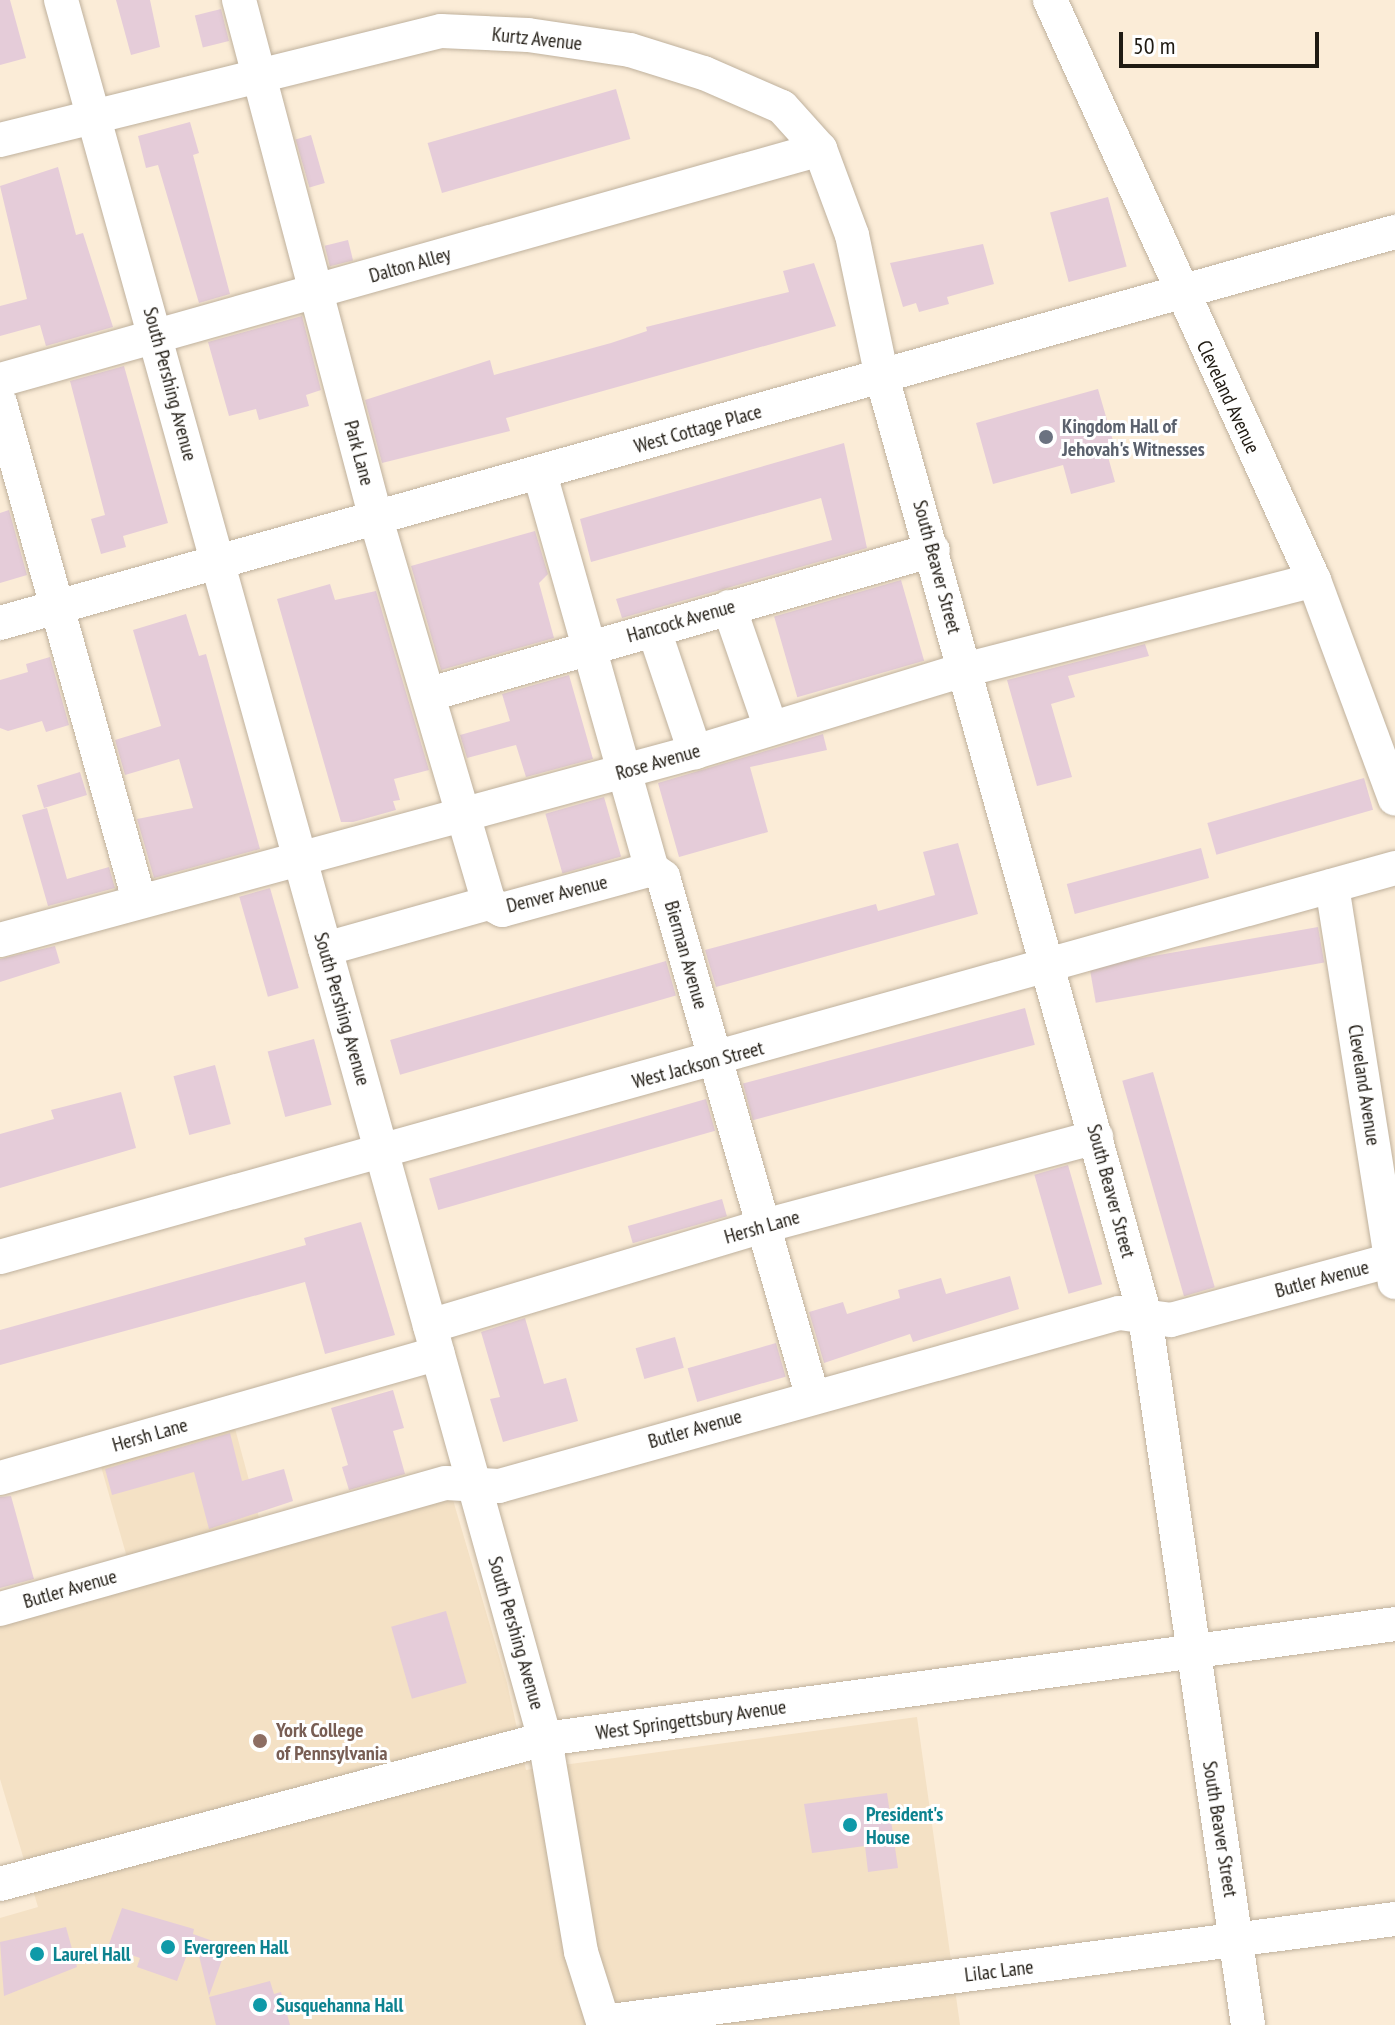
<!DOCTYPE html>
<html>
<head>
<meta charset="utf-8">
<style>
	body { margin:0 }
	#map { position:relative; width:1395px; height:2025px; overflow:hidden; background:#fbecd7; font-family:"PT Sans Narrow",sans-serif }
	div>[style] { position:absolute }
	.built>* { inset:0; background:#f4e1c5 }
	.building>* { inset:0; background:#e5ccd9; transform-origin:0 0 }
	.roads { filter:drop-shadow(0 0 2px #bfb19d) drop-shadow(0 0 2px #bfb19d) }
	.minor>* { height:34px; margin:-17px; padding:0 17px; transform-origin:17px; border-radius:17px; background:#fff }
	.dots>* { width:22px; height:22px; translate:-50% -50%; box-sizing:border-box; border:4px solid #fff; border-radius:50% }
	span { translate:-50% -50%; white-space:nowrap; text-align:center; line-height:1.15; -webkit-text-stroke:6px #fff; paint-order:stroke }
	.street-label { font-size:20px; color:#1f1a12 }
	.worship-label { font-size:20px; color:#5b616d; font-weight:700 }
	.left { translate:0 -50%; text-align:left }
	.education-label { font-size:20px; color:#785e54; font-weight:700 }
	.culture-label { font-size:20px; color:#0d838f; font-weight:700 }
	.scale { position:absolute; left:1119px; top:32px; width:200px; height:36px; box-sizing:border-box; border:4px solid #1f1a12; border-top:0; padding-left:10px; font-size:24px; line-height:28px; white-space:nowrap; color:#1f1a12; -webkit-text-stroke:6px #fff; paint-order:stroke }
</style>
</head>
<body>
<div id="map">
	<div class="built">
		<div style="clip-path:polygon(233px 1421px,267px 1547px,442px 1498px,453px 1500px,507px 1683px,526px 1770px,917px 1717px,960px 2025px,0 2025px,0 1918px,38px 1907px,0 1779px,0 1620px,134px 1582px,98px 1456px)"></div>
	</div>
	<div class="building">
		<div style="clip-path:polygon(0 0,10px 0,26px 58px,0 65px)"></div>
		<div style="clip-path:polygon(116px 0,150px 0,160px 47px,131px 55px)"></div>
		<div style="left:221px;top:9px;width:33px;height:27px;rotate:76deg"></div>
		<div style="left:616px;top:89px;width:52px;height:196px;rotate:74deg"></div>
		<div style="clip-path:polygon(190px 122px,199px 153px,193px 155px,230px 294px,199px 303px,158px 165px,146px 168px,138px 136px)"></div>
		<div style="left:311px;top:135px;width:50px;height:16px;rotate:74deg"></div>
		<div style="clip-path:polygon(58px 167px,76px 235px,83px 233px,113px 327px,46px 346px,40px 325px,0 336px,0 306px,27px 299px,0 186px)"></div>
		<div style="left:1108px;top:197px;width:72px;height:60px;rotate:75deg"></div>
		<div style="left:348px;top:240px;width:21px;height:24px;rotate:76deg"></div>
		<div style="clip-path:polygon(983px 244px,994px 284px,947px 297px,949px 304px,919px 312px,916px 303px,903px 307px,890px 263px)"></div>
		<div style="clip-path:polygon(814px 263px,836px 326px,506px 418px,510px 431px,382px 463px,365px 400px,490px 360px,494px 375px,611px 343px,647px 331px,646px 327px,789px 292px,783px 271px)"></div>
		<div style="clip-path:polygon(302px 316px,321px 390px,306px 395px,309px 406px,259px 420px,256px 409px,229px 416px,208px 342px)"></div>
		<div style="clip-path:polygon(124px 366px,168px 523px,123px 536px,126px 547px,101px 554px,91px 519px,105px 515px,70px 381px)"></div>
		<div style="clip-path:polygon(1098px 389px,1116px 451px,1107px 453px,1115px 482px,1071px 494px,1063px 465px,993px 484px,976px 423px)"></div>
		<div style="clip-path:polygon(844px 443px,867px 548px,622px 618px,616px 599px,832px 540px,821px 498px,591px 562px,580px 519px)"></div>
		<div style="clip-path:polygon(9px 510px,27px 575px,0 583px,0 513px)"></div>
		<div style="clip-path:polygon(535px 531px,548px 574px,539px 583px,554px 638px,441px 670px,411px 566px)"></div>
		<div style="left:901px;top:580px;width:84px;height:132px;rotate:74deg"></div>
		<div style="clip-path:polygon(330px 584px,335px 600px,376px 591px,429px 770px,394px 779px,400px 800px,393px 801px,396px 810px,353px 822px,341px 822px,277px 599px)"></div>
		<div style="clip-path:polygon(186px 614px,199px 656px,206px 654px,260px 849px,154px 878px,137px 819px,193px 808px,179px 759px,125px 775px,115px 740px,161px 726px,133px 630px)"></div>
		<div style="clip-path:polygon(1145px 644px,1149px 656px,1068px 676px,1075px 697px,1051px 704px,1072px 777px,1037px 786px,1007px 680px)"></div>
		<div style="clip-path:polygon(50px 657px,69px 725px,46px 732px,42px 721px,8px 731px,0 728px,0 680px,28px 672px,26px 664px)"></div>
		<div style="clip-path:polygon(569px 675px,593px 759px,526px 777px,516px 745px,467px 758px,460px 735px,510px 721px,502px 694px)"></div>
		<div style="clip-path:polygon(823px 734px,827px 750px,750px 767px,768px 832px,679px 857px,658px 783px)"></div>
		<div style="left:80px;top:772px;width:24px;height:45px;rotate:73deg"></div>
		<div style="left:1364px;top:778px;width:33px;height:163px;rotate:74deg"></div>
		<div style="left:604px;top:797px;width:62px;height:61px;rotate:74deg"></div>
		<div style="clip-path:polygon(47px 808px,67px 879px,109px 867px,115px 888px,48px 906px,22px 815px)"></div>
		<div style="clip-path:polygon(958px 843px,978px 914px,716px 987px,705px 950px,876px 904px,878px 911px,935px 895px,923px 852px)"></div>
		<div style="left:1201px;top:848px;width:31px;height:139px;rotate:75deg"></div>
		<div style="left:270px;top:888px;width:104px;height:32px;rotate:74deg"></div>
		<div style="left:1318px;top:927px;width:36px;height:232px;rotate:80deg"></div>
		<div style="clip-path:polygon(55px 946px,60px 963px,0 982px,0 959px)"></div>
		<div style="left:666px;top:961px;width:36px;height:287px;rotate:74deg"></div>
		<div style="left:1025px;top:1008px;width:38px;height:292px;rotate:75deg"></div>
		<div style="left:314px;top:1039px;width:68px;height:48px;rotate:75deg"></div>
		<div style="left:215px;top:1065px;width:61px;height:43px;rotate:75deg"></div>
		<div style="left:1153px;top:1072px;width:224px;height:32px;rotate:74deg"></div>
		<div style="clip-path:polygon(121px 1092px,136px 1148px,0 1188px,0 1134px,54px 1119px,51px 1110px)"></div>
		<div style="left:706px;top:1099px;width:33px;height:288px;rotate:74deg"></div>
		<div style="left:1068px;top:1165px;width:124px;height:35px;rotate:74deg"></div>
		<div style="left:722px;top:1199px;width:18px;height:98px;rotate:74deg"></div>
		<div style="clip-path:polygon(361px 1222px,395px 1335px,325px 1354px,305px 1282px,0 1365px,0 1330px,306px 1245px,304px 1238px)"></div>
		<div style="clip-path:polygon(1010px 1276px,1019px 1309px,913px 1342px,910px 1334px,824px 1363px,809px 1312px,843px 1302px,847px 1314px,900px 1298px,898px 1290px,941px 1278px,946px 1294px)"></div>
		<div style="clip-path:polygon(525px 1318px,544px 1384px,566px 1378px,578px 1421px,503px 1442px,490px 1399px,500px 1397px,481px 1332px)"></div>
		<div style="left:675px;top:1337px;width:32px;height:41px;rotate:74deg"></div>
		<div style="left:776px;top:1343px;width:35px;height:92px;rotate:74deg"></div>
		<div style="clip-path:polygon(393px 1390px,404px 1428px,393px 1431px,405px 1474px,349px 1490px,342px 1467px,348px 1465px,331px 1408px)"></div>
		<div style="clip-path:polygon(230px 1433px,242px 1481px,284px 1469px,293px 1501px,209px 1529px,194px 1472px,112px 1495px,105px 1469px)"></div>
		<div style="clip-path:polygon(11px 1496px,34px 1579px,0 1588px,0 1497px)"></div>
		<div style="left:446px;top:1611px;width:75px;height:57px;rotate:74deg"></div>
		<div style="clip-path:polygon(887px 1793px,898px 1868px,868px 1872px,865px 1846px,812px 1853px,804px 1804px)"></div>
		<div style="clip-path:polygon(122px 1908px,194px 1929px,193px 1934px,227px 1946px,209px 1996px,194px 1936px,177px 1981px,137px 1967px,140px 1958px,108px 1947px)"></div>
		<div style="clip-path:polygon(66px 1927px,77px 1967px,4px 1996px,0 1942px)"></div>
		<div style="clip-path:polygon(270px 1981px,274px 1994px,281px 1992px,290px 2025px,216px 2025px,209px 1997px)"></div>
	</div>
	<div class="roads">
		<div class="minor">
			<div style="left:61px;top:0;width:1805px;rotate:74.45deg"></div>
			<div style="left:545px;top:1739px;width:216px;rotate:80.4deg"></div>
			<div style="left:581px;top:1952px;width:77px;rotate:72.5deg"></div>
			<div style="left:239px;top:0;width:537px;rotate:75.21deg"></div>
			<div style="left:376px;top:519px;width:400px;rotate:73.6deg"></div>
			<div style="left:1050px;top:0;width:637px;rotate:65.53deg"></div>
			<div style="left:1314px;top:580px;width:233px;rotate:69.7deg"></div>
			<div style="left:0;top:140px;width:454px;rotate:-13.9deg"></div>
			<div style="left:441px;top:31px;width:87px;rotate:2.6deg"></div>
			<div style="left:528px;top:35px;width:103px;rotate:8.4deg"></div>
			<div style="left:630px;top:50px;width:77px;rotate:17.3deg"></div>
			<div style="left:704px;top:73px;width:85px;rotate:23.6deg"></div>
			<div style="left:782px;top:107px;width:57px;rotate:47.9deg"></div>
			<div style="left:820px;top:149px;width:92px;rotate:69.6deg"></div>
			<div style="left:852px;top:235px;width:145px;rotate:78.1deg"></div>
			<div style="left:882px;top:377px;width:975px;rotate:74.35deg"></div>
			<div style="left:1145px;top:1316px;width:716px;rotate:81.73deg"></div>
			<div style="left:0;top:380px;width:852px;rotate:-15.73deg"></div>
			<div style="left:0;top:403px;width:516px;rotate:74.37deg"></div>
			<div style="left:540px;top:474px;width:411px;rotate:74.2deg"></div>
			<div style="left:652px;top:869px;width:14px;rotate:36deg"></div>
			<div style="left:663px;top:877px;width:539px;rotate:73.95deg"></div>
			<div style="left:729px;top:607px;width:128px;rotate:70.9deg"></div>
			<div style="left:0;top:623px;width:1449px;rotate:-15.66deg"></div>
			<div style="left:654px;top:630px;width:129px;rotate:71.4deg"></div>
			<div style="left:430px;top:694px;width:523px;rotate:-15.98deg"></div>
			<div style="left:1332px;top:886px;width:401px;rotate:81deg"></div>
			<div style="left:0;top:940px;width:720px;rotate:-15.14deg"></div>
			<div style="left:695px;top:752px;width:281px;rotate:-17deg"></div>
			<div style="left:964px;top:670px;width:361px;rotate:-14.4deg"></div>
			<div style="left:325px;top:949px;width:170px;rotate:-15.7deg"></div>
			<div style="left:489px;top:903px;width:15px;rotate:28deg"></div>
			<div style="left:502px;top:910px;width:156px;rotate:-15.3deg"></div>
			<div style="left:0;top:1257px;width:1448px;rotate:-15.58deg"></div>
			<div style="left:430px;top:1326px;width:349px;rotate:-16.7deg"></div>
			<div style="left:764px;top:1226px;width:344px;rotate:-15deg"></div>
			<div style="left:0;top:1478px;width:455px;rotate:-15.9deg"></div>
			<div style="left:0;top:1609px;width:463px;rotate:-15.8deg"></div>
			<div style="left:446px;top:1483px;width:53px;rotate:3.2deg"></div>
			<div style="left:499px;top:1486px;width:644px;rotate:-15.59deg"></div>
			<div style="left:1119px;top:1313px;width:52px;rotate:7.7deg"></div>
			<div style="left:1171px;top:1320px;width:229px;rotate:-15.2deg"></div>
			<div style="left:0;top:1884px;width:564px;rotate:-14.9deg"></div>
			<div style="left:545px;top:1739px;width:858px;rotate:-7.7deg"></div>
			<div style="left:603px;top:2022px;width:799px;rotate:-7.41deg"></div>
		</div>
	</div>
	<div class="dots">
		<div style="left:1046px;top:437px;background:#6b7280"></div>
		<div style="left:260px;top:1741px;background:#8d6e63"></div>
		<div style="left:850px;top:1825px;background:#0f9aa8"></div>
		<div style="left:168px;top:1947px;background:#0f9aa8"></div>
		<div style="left:37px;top:1954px;background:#0f9aa8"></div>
		<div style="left:260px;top:2005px;background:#0f9aa8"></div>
	</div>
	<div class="street-label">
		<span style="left:537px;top:39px;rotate:6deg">Kurtz Avenue</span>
		<span style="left:410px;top:265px;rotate:-16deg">Dalton Alley</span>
		<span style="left:170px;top:384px;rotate:75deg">South Pershing Avenue</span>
		<span style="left:1228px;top:397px;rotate:65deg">Cleveland Avenue</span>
		<span style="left:698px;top:429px;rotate:-16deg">West Cottage Place</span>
		<span style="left:359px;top:453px;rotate:75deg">Park Lane</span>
		<span style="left:937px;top:567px;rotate:75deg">South Beaver Street</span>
		<span style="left:681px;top:621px;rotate:-16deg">Hancock Avenue</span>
		<span style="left:658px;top:762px;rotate:-16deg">Rose Avenue</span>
		<span style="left:557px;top:894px;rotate:-14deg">Denver Avenue</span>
		<span style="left:686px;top:955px;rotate:74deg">Bierman Avenue</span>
		<span style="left:342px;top:1009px;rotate:74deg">South Pershing Avenue</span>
		<span style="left:698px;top:1065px;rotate:-15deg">West Jackson Street</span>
		<span style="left:1364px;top:1085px;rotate:81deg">Cleveland Avenue</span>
		<span style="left:1111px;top:1191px;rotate:75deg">South Beaver Street</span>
		<span style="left:762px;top:1227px;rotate:-16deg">Hersh Lane</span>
		<span style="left:1322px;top:1279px;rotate:-15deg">Butler Avenue</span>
		<span style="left:695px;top:1429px;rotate:-16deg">Butler Avenue</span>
		<span style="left:150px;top:1435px;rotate:-16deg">Hersh Lane</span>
		<span style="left:70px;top:1589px;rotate:-16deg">Butler Avenue</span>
		<span style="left:516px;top:1633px;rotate:74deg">South Pershing Avenue</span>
		<span style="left:691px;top:1720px;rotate:-8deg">West Springettsbury Avenue</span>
		<span style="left:1220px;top:1829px;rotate:81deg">South Beaver Street</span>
		<span style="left:999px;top:1971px;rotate:-7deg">Lilac Lane</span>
	</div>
	<div class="worship-label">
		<span class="left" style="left:1062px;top:438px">Kingdom Hall of<br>Jehovah's Witnesses</span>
	</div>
	<div class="education-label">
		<span class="left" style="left:276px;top:1742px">York College<br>of Pennsylvania</span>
	</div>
	<div class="culture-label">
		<span class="left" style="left:866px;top:1826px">President's<br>House</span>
		<span class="left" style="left:184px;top:1947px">Evergreen Hall</span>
		<span class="left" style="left:53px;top:1954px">Laurel Hall</span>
		<span class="left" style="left:276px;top:2005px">Susquehanna Hall</span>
	</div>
	<div class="scale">50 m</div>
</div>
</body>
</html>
